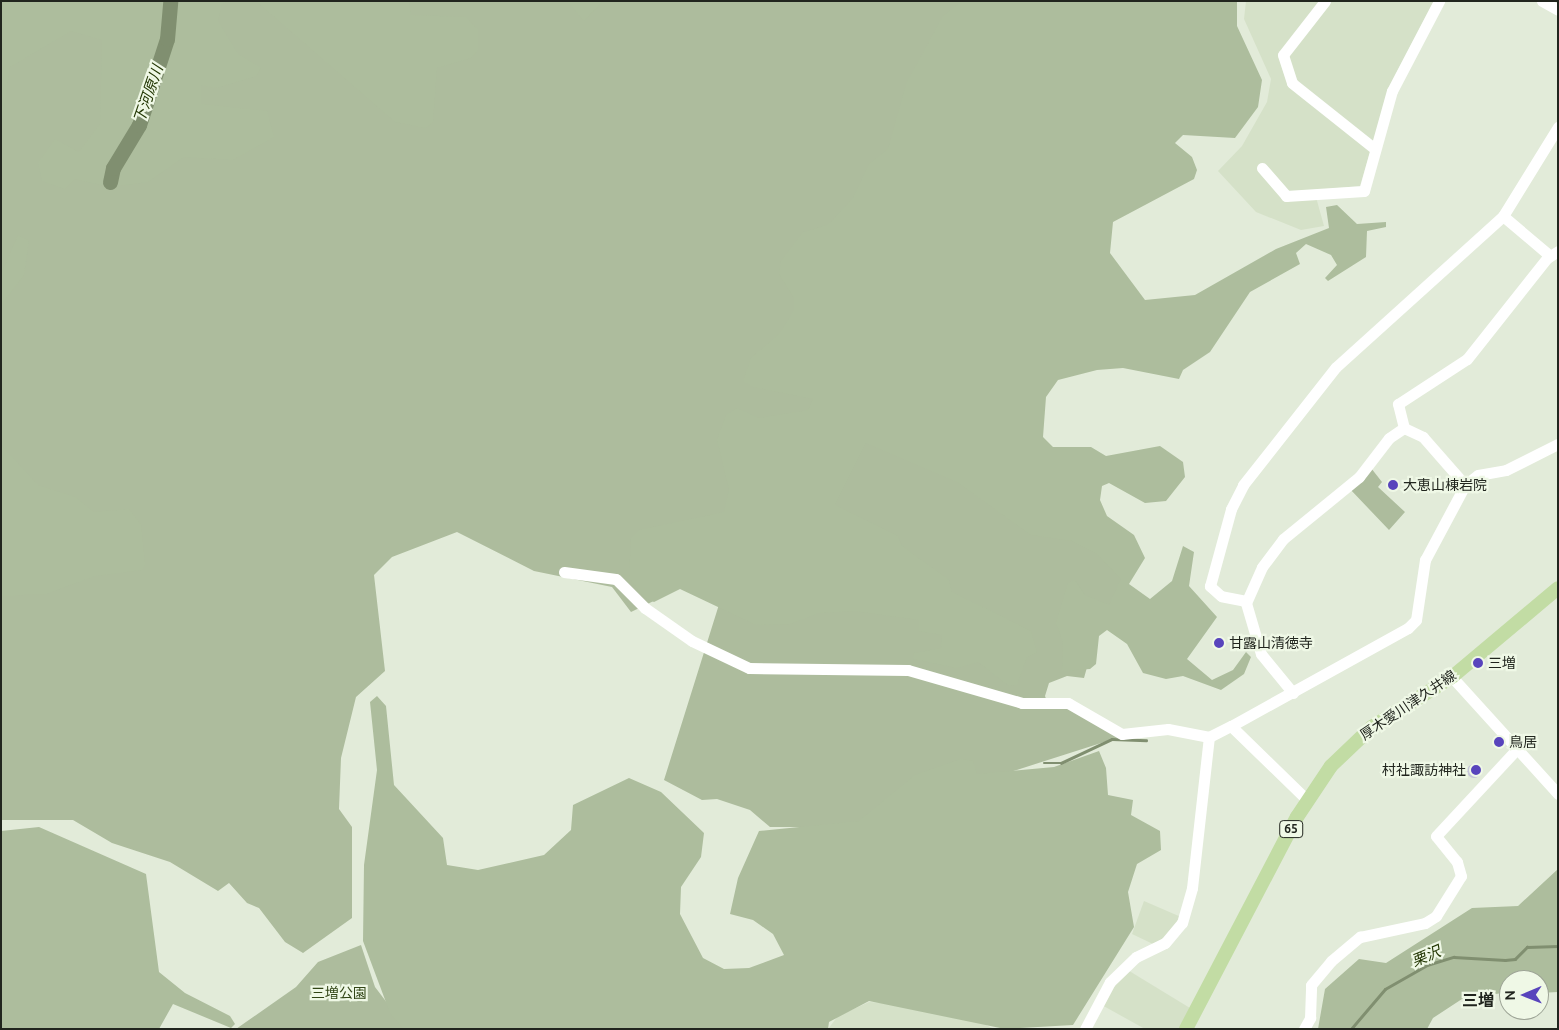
<!DOCTYPE html>
<html>
<head>
<meta charset="utf-8">
<style>
	body { margin:0 }
	#map { position:relative; width:1559px; height:1030px; overflow:hidden; background:#e2ebd9; font-family:Ubuntu,"Noto Sans JP",sans-serif }
	div>[style] { position:absolute }
	.built>* { inset:0; background:#d5e1c8 }
	.green>* { inset:0; background:#adbc9d }
	.forest>* { inset:0; background:#adbd9d }
	.stream>* { height:2.5px; margin:-1.25px; padding:0 1.25px; transform-origin:1.25px; border-radius:1.25px; background:#808f70 }
	.river>* { height:15px; margin:-7.5px; padding:0 7.5px; transform-origin:7.5px; border-radius:7.5px; background:#808f70 }
	.building>* { inset:0; background:#c6c6d9 }
	.round { border-radius:50% }
	.minor>* { height:11px; margin:-5.5px; padding:0 5.5px; transform-origin:5.5px; border-radius:5.5px; background:#fff }
	.major>* { height:14px; margin:-7px; padding:0 7px; transform-origin:7px; border-radius:7px; background:#c2dca4 }
	.dots>* { width:14px; height:14px; translate:-50% -50%; box-sizing:border-box; border:2px solid #eff8e6; border-radius:50% }
	span { translate:-50% -50%; white-space:nowrap; text-align:center; line-height:1.15; -webkit-text-stroke:4.5px #eff8e6; paint-order:stroke }
	.shield-label span { padding:1px 4px; background:#eff8e6; border:1px solid; border-radius:4px; -webkit-text-stroke-width:0 }
	.shield-label { font-size:12px; color:#21251e; font-weight:700 }
	.poi-label { font-size:14px; color:#21251e }
	.left { translate:0 -50%; text-align:left }
	.right { translate:-100% -50%; text-align:right }
	.street-label { font-size:14px; color:#21251e }
	.park-label { font-size:14px; color:#314515 }
	.water-label { font-size:15px; color:#233704; font-style:italic }
	.quarter-label { font-size:16px; color:#21251e; font-weight:700 }
	.frame { position:absolute; inset:0; border:2px solid #21251e; pointer-events:none }
	.north { position:absolute; left:1499px; top:970px; width:50px; height:50px; box-sizing:border-box; background:#eff8e6; border:1px solid #9da496; border-radius:50%; rotate:269deg; font-size:14px; font-weight:700; line-height:20px; text-align:center; color:#21251e }
	.north::after { content:''; display:block; margin:auto; width:18px; height:22px; background:#5844bc; clip-path:polygon(50% 0,100% 100%,50% 72%,0 100%) }
</style>
</head>
<body>
<div id="map">
	<div class="built">
		<div style="clip-path:polygon(1246px 1px,1434px 1px,1390px 85px,1360px 186px,1314px 190px,1324px 226px,1301px 230px,1256px 212px,1218px 171px,1242px 146px,1267px 102px,1271px 79px,1244px 19px)"></div>
		<div style="clip-path:polygon(1144px 901px,1181px 917px,1170px 935px,1153px 944px,1132px 934px)"></div>
		<div style="clip-path:polygon(1126px 969px,1190px 1008px,1179px 1029px,1145px 1029px,1100px 1004px)"></div>
		<div style="clip-path:polygon(869px 1002px,952px 1008px,994px 1029px,828px 1029px,838px 1016px)"></div>
	</div>
	<div class="green">
		<div style="clip-path:polygon(106px 1px,1031px 1px,958px 361px,1125px 577px,1093px 646px,1084px 678px,1067px 676px,1049px 683px,1045px 696px,1049px 707px,1073px 709px,1120px 737px,888px 811px,861px 827px,770px 827px,750px 810px,717px 799px,702px 800px,664px 780px,732px 563px,631px 612px,612px 587px,534px 571px,457px 532px,392px 557px,374px 575px,385px 671px,356px 697px,341px 758px,339px 809px,352px 827px,352px 918px,303px 953px,285px 942px,259px 908px,247px 903px,229px 883px,218px 891px,170px 862px,112px 843px,73px 820px,1px 820px,1px 63px)"></div>
		<div style="clip-path:polygon(1371px 468px,1382px 482px,1378px 487px,1405px 512px,1389px 530px,1349px 488px)"></div>
		<div style="clip-path:polygon(361px 945px,375px 987px,407px 1029px,236px 1029px,296px 987px,318px 962px)"></div>
	</div>
	<div class="forest">
		<div style="clip-path:polygon(1px 1px,228px 1px,222px 4px,218px 21px,238px 54px,261px 68px,256px 76px,216px 88px,201px 85px,201px 104px,267px 111px,274px 137px,233px 160px,184px 157px,148px 182px,110px 187px,75px 179px,65px 189px,42px 181px,38px 163px,55px 139px,79px 152px,100px 124px,102px 40px,71px 31px,10px 67px,1px 129px)"></div>
		<div style="clip-path:polygon(256px 1px,409px 1px,411px 15px,466px 17px,478px 30px,478px 50px,471px 58px,437px 68px,433px 122px,426px 128px,395px 122px)"></div>
		<div style="clip-path:polygon(567px 1px,603px 1px,584px 21px)"></div>
		<div style="clip-path:polygon(962px 1px,1237px 1px,1237px 26px,1262px 80px,1258px 107px,1235px 138px,1183px 135px,1175px 143px,1192px 157px,1197px 170px,1194px 179px,1113px 222px,1110px 253px,1145px 300px,1195px 295px,1276px 249px,1329px 228px,1326px 207px,1337px 205px,1357px 224px,1386px 222px,1386px 227px,1367px 231px,1366px 257px,1328px 281px,1325px 278px,1337px 265px,1331px 255px,1306px 244px,1296px 253px,1300px 264px,1250px 292px,1210px 352px,1183px 370px,1179px 379px,1123px 368px,1097px 370px,1058px 380px,1046px 397px,1043px 437px,1053px 447px,1091px 447px,1106px 456px,1160px 446px,1183px 462px,1185px 477px,1166px 501px,1145px 503px,1109px 483px,1102px 486px,1100px 500px,1107px 516px,1134px 535px,1145px 558px,1129px 584px,1150px 599px,1172px 581px,1183px 546px,1194px 552px,1189px 586px,1217px 617px,1187px 659px,1212px 680px,1233px 670px,1246px 652px,1251px 657px,1244px 674px,1221px 690px,1183px 676px,1166px 679px,1143px 673px,1127px 644px,1107px 630px,1099px 636px,1096px 664px,1090px 669px,1062px 671px,1063px 642px,1056px 623px,1068px 583px,1075px 580px,1085px 595px,1109px 605px,1121px 579px,1096px 553px,1072px 541px,1031px 535px,957px 482px,866px 443px,835px 505px,898px 536px,902px 546px,949px 580px,952px 592px,1031px 631px,1037px 652px,1027px 657px,1017px 685px,1009px 686px,978px 662px,957px 668px,913px 659px,914px 653px,941px 648px,942px 635px,919px 631px,919px 620px,854px 611px,819px 613px,790px 624px,756px 625px,680px 589px,654px 602px,644px 597px,629px 578px,631px 538px,639px 530px,724px 512px,729px 489px,717px 440px,726px 415px,737px 408px,759px 418px,808px 410px,813px 399px,753px 387px,743px 381px,751px 358px,780px 333px,794px 310px,794px 298px,779px 274px,781px 261px,803px 232px,828px 225px,853px 198px,869px 164px,888px 149px,906px 84px,943px 16px)"></div>
		<div style="clip-path:polygon(18px 235px,29px 241px,24px 275px,1px 305px,1px 274px)"></div>
		<div style="clip-path:polygon(1px 445px,38px 485px,75px 497px,94px 512px,129px 509px,141px 525px,145px 565px,142px 570px,95px 576px,46px 594px,1px 596px)"></div>
		<div style="clip-path:polygon(377px 696px,386px 706px,394px 785px,443px 838px,447px 865px,478px 870px,544px 855px,571px 830px,573px 805px,629px 778px,661px 792px,704px 833px,701px 857px,681px 887px,680px 914px,703px 958px,724px 969px,749px 968px,784px 955px,773px 934px,753px 920px,730px 914px,738px 878px,759px 831px,859px 821px,915px 775px,961px 759px,973px 761px,977px 774px,1054px 767px,1099px 751px,1106px 768px,1108px 795px,1133px 800px,1131px 815px,1160px 831px,1161px 850px,1137px 864px,1128px 892px,1134px 927px,1073px 1025px,1005px 1029px,869px 1001px,829px 1022px,828px 1029px,404px 1029px,390px 1013px,363px 941px,364px 865px,377px 770px,370px 702px)"></div>
		<div style="clip-path:polygon(39px 827px,146px 874px,159px 972px,185px 993px,230px 1016px,235px 1024px,231px 1028px,173px 1004px,159px 1029px,1px 1029px,1px 831px)"></div>
		<div style="clip-path:polygon(1558px 869px,1558px 992px,1539px 993px,1539px 980px,1509px 980px,1509px 992px,1462px 999px,1433px 1018px,1427px 1029px,1318px 1029px,1325px 989px,1359px 959px,1386px 963px,1472px 908px,1518px 906px)"></div>
	</div>
	<div class="stream">
		<div style="left:1044px;top:763px;width:17px"></div>
		<div style="left:1061px;top:763px;width:56px;rotate:-25.2deg"></div>
		<div style="left:1112px;top:739px;width:34px;rotate:2deg"></div>
		<div style="left:1351px;top:1029px;width:52px;rotate:-49.6deg"></div>
		<div style="left:1385px;top:989px;width:48px;rotate:-29.7deg"></div>
		<div style="left:1427px;top:965px;width:28px;rotate:-17deg"></div>
		<div style="left:1454px;top:957px;width:51px;rotate:3.4deg"></div>
		<div style="left:1505px;top:960px;width:10px;rotate:-6deg"></div>
		<div style="left:1515px;top:959px;width:17px;rotate:-45deg"></div>
		<div style="left:1527px;top:947px;width:31px;rotate:-2deg"></div>
	</div>
	<div class="river">
		<div style="left:110px;top:182px;width:14px;rotate:-78deg"></div>
		<div style="left:113px;top:168px;width:50px;rotate:-58.8deg"></div>
		<div style="left:139px;top:125px;width:90px;rotate:-72deg"></div>
		<div style="left:167px;top:39px;width:38px;rotate:-85deg"></div>
	</div>
	<div class="building">
		<div class="round" style="left:1467px;top:764px;width:14px;height:14px"></div>
	</div>
	<div class="minor">
		<div style="left:1325px;top:1px;width:68px;rotate:127.9deg"></div>
		<div style="left:1283px;top:55px;width:29px;rotate:72deg"></div>
		<div style="left:1292px;top:83px;width:106px;rotate:38.5deg"></div>
		<div style="left:1542px;top:1px;width:18px;rotate:29deg"></div>
		<div style="left:1262px;top:168px;width:37px;rotate:49deg"></div>
		<div style="left:1286px;top:196px;width:78px;rotate:-3.7deg"></div>
		<div style="left:1364px;top:191px;width:104px;rotate:-74.4deg"></div>
		<div style="left:1392px;top:91px;width:102px;rotate:-62.4deg"></div>
		<div style="left:1503px;top:216px;width:60px;rotate:40.3deg"></div>
		<div style="left:1404px;top:428px;width:25px;rotate:-104deg"></div>
		<div style="left:1398px;top:404px;width:82px;rotate:-33.1deg"></div>
		<div style="left:1467px;top:359px;width:129px;rotate:-51.6deg"></div>
		<div style="left:1547px;top:258px;width:13px;rotate:-32deg"></div>
		<div style="left:564px;top:572px;width:52px;rotate:7.7deg"></div>
		<div style="left:616px;top:579px;width:41px;rotate:45deg"></div>
		<div style="left:645px;top:608px;width:57px;rotate:35.1deg"></div>
		<div style="left:692px;top:641px;width:63px;rotate:25.3deg"></div>
		<div style="left:749px;top:668px;width:159px;rotate:0.7deg"></div>
		<div style="left:908px;top:670px;width:119px;rotate:16.1deg"></div>
		<div style="left:1022px;top:703px;width:46px"></div>
		<div style="left:1068px;top:703px;width:62px;rotate:29.9deg"></div>
		<div style="left:1122px;top:734px;width:46px;rotate:-6.2deg"></div>
		<div style="left:1168px;top:729px;width:42px;rotate:11deg"></div>
		<div style="left:1209px;top:737px;width:25px;rotate:-27deg"></div>
		<div style="left:1231px;top:726px;width:106px;rotate:44.2deg"></div>
		<div style="left:1246px;top:601px;width:25px;rotate:-169deg"></div>
		<div style="left:1221px;top:596px;width:15px;rotate:-138deg"></div>
		<div style="left:1210px;top:586px;width:80px;rotate:-74.7deg"></div>
		<div style="left:1231px;top:509px;width:27px;rotate:-63deg"></div>
		<div style="left:1243px;top:485px;width:150px;rotate:-51.8deg"></div>
		<div style="left:1336px;top:367px;width:225px;rotate:-42.1deg"></div>
		<div style="left:1503px;top:216px;width:105px;rotate:-58.3deg"></div>
		<div style="left:1452px;top:677px;width:158px;rotate:47.8deg"></div>
		<div style="left:1293px;top:693px;width:50px;rotate:-129.4deg"></div>
		<div style="left:1261px;top:654px;width:53px;rotate:-106.4deg"></div>
		<div style="left:1246px;top:603px;width:39px;rotate:-66deg"></div>
		<div style="left:1262px;top:567px;width:35px;rotate:-53deg"></div>
		<div style="left:1283px;top:539px;width:98px;rotate:-39.2deg"></div>
		<div style="left:1359px;top:477px;width:49px;rotate:-52.4deg"></div>
		<div style="left:1389px;top:438px;width:18px;rotate:-34deg"></div>
		<div style="left:1404px;top:428px;width:21px;rotate:25deg"></div>
		<div style="left:1423px;top:437px;width:64px;rotate:48.8deg"></div>
		<div style="left:1231px;top:726px;width:202px;rotate:-29deg"></div>
		<div style="left:1408px;top:628px;width:11px;rotate:-45deg"></div>
		<div style="left:1416px;top:620px;width:61px;rotate:-81.5deg"></div>
		<div style="left:1425px;top:560px;width:85px;rotate:-61.9deg"></div>
		<div style="left:1465px;top:485px;width:16px;rotate:-38deg"></div>
		<div style="left:1478px;top:475px;width:28px;rotate:-10deg"></div>
		<div style="left:1506px;top:470px;width:58px;rotate:-26.6deg"></div>
		<div style="left:1085px;top:1029px;width:53px;rotate:-62deg"></div>
		<div style="left:1110px;top:982px;width:36px;rotate:-44deg"></div>
		<div style="left:1136px;top:957px;width:32px;rotate:-26deg"></div>
		<div style="left:1165px;top:943px;width:26px;rotate:-50deg"></div>
		<div style="left:1182px;top:923px;width:36px;rotate:-74deg"></div>
		<div style="left:1192px;top:888px;width:152px;rotate:-83.6deg"></div>
		<div style="left:1304px;top:1029px;width:13px;rotate:-61deg"></div>
		<div style="left:1310px;top:1018px;width:33px;rotate:-88deg"></div>
		<div style="left:1311px;top:985px;width:31px;rotate:-50deg"></div>
		<div style="left:1331px;top:961px;width:38px;rotate:-40deg"></div>
		<div style="left:1360px;top:937px;width:66px;rotate:-12.2deg"></div>
		<div style="left:1425px;top:923px;width:13px;rotate:-32deg"></div>
		<div style="left:1436px;top:916px;width:47px;rotate:-58deg"></div>
		<div style="left:1461px;top:876px;width:15px;rotate:-106deg"></div>
		<div style="left:1457px;top:862px;width:33px;rotate:-129deg"></div>
		<div style="left:1436px;top:836px;width:117px;rotate:-47.1deg"></div>
	</div>
	<div class="major">
		<div style="left:1186px;top:1029px;width:239px;rotate:-62.4deg"></div>
		<div style="left:1297px;top:817px;width:61px;rotate:-56.3deg"></div>
		<div style="left:1331px;top:766px;width:57px;rotate:-43.6deg"></div>
		<div style="left:1372px;top:727px;width:94px;rotate:-32deg"></div>
		<div style="left:1452px;top:677px;width:138px;rotate:-40deg"></div>
	</div>
	<div class="dots">
		<div style="left:1393px;top:485px;background:#5844bc"></div>
		<div style="left:1219px;top:643px;background:#5844bc"></div>
		<div style="left:1478px;top:663px;background:#5844bc"></div>
		<div style="left:1499px;top:742px;background:#5844bc"></div>
		<div style="left:1476px;top:770px;background:#5844bc"></div>
	</div>
	<div class="shield-label">
		<span style="left:1291px;top:829px">65</span>
	</div>
	<div class="poi-label">
		<span class="left" style="left:1403px;top:485px">大恵山棟岩院</span>
		<span class="left" style="left:1229px;top:643px">甘露山清徳寺</span>
		<span class="left" style="left:1488px;top:663px">三増</span>
		<span class="left" style="left:1509px;top:742px">鳥居</span>
		<span class="right" style="left:1466px;top:770px">村社諏訪神社</span>
	</div>
	<div class="street-label">
		<span style="left:1408px;top:705px;rotate:-34deg">厚木愛川津久井線</span>
	</div>
	<div class="park-label">
		<span style="left:339px;top:993px">三増公園</span>
	</div>
	<div class="water-label">
		<span style="left:148px;top:94px;rotate:-71deg">下河原川</span>
		<span style="left:1426px;top:956px;rotate:-23deg">栗沢</span>
	</div>
	<div class="quarter-label">
		<span style="left:1478px;top:1000px">三増</span>
	</div>
	<div class="frame"></div>
	<div class="north">N</div>
</div>
</body>
</html>
